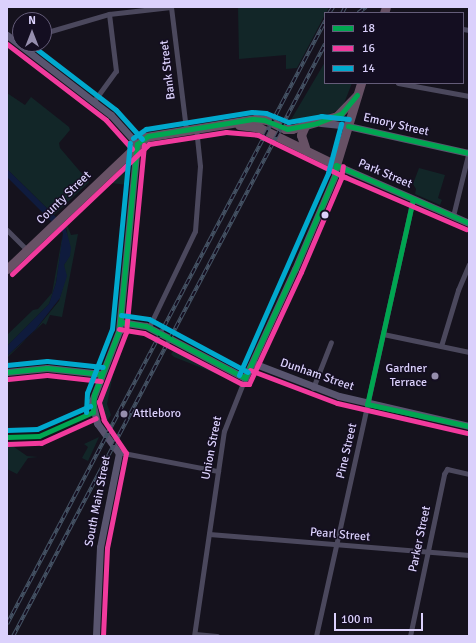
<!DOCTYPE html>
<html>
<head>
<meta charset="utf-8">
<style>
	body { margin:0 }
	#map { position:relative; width:476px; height:643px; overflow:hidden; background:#15121d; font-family:Signika,sans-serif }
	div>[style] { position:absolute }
	.green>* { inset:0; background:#122628 }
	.water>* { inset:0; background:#0f1b3d }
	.street>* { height:5px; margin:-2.5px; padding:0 2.5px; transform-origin:2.5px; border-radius:2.5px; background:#4b485d }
	.secondary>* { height:7px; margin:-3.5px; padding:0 3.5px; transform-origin:3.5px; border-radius:3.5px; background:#59556f }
	.highway>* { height:9px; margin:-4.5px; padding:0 4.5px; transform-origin:4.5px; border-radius:4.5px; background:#675165 }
	.rail>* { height:3.5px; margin-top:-1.75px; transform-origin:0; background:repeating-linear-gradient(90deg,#140e21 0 6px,#455365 0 12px); box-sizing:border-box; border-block:1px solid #455365 }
	.bus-1>* { height:5px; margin:-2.5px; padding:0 2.5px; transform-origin:2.5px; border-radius:2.5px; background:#00a651 }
	.bus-2>* { height:5px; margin:-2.5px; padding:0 2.5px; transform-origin:2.5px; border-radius:2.5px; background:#f13a9d }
	.bus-3>* { height:5px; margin:-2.5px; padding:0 2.5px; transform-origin:2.5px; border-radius:2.5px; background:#00a9ce }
	.dots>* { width:11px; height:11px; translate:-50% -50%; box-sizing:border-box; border:2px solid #140e21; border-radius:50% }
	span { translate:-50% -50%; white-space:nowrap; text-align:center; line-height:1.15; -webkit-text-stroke:3px #140e21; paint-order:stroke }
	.street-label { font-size:12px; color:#dbd1fc }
	.poi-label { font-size:12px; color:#dbd1fc }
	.right { translate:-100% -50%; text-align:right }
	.left { translate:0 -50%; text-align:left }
	.frame { position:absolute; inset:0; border:8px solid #dbd1fc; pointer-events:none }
	.legend { position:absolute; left:324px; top:12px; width:140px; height:72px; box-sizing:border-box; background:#140e21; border:1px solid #645c79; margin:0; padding:5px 7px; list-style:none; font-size:12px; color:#dbd1fc }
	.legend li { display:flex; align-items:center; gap:8px; height:20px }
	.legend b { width:20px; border:1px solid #645c79 }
	.north { position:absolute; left:12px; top:12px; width:40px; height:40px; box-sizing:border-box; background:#140e21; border:1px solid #645c79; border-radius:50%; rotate:0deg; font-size:11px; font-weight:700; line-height:16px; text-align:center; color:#dbd1fc }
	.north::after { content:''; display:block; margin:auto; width:14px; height:18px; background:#968eae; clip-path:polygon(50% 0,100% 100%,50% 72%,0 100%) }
	.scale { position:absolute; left:334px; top:613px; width:89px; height:18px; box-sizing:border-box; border:2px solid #dbd1fc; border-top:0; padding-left:5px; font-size:12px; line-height:14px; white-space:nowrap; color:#dbd1fc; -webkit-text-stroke:3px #140e21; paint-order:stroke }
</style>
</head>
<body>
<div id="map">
	<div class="green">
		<div style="clip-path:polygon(238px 7px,329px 7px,297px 68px,286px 69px,286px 55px,239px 59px)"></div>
		<div style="clip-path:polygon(325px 62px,325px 83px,352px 83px,343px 106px,333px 113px,289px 123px)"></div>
		<div style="clip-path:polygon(7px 93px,25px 105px,31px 97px,69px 127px,70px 130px,59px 143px,60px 148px,89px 182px,54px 215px,7px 169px)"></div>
		<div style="clip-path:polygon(419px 168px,445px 175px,438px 198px,442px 200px,440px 205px,415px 194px,416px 189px,413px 184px)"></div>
		<div style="clip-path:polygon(122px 170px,128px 173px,127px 185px,111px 183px,106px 188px,105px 186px)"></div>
		<div style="clip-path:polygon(66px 222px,71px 235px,78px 234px,62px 317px,50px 315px,46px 325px,43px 323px,8px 357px,10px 367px,7px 367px,7px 356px,32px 334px,59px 301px,65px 280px,64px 265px,68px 258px,67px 230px,63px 225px)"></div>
		<div style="clip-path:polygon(62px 238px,62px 244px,56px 283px,49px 304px,7px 346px,7px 335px,33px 310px,38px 309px,52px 293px)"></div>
		<div style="clip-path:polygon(173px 351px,180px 351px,210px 367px,211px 370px,215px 369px,235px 381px,174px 357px,171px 354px)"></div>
		<div style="clip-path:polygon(116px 360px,107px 404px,111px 415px,106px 423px,102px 413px,102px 398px)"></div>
		<div style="clip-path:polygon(99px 437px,88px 461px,82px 458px,88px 447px,84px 444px)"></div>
		<div style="clip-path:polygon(7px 442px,27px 456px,38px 457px,28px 458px,17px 474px,7px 469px)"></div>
	</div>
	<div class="water">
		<div style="clip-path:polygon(7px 169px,65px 226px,71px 248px,70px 256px,64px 265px,67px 276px,60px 298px,35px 330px,7px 356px,7px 346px,49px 304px,56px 283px,63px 233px,7px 177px)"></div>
	</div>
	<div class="street">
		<div style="left:171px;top:7px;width:124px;rotate:83deg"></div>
		<div style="left:463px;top:29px;width:6px;rotate:9deg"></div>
		<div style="left:44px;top:33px;width:68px;rotate:-16.3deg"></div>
		<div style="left:109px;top:14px;width:62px;rotate:-6.4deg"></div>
		<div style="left:26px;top:49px;width:6px;rotate:-51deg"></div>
		<div style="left:398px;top:83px;width:72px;rotate:10.4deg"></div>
		<div style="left:94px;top:101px;width:37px;rotate:-54deg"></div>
		<div style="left:116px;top:71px;width:57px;rotate:-97deg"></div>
		<div style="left:453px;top:216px;width:67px;rotate:-76.2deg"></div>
		<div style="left:7px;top:230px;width:28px;rotate:45deg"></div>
		<div style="left:149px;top:327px;width:106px;rotate:-64.4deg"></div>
		<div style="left:195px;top:231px;width:65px;rotate:-85.6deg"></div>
		<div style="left:200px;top:166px;width:37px;rotate:-96deg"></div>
		<div style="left:383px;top:334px;width:88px;rotate:11.8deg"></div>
		<div style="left:441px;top:346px;width:59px;rotate:-73.1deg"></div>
		<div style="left:458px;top:290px;width:28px;rotate:-67deg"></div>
		<div style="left:313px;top:388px;width:49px;rotate:-68.6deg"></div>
		<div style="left:118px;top:452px;width:102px;rotate:10.8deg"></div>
		<div style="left:209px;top:534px;width:261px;rotate:4.6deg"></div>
		<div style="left:195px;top:634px;width:22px;rotate:5deg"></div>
		<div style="left:194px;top:636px;width:207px;rotate:-81.7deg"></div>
		<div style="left:224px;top:431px;width:57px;rotate:-68.4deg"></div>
		<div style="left:316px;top:636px;width:448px;rotate:-77.5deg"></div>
		<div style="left:410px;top:636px;width:166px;rotate:-78.1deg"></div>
		<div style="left:444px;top:474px;width:6px;rotate:-59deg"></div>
		<div style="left:447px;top:469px;width:23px;rotate:13deg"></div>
	</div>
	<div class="secondary">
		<div style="left:7px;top:35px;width:131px;rotate:37.6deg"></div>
		<div style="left:111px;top:115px;width:39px;rotate:48deg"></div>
		<div style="left:137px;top:144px;width:188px;rotate:95.5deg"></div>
		<div style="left:119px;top:331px;width:75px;rotate:111.1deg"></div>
		<div style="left:92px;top:401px;width:23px;rotate:77deg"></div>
		<div style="left:97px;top:423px;width:37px;rotate:54deg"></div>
		<div style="left:119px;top:453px;width:96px;rotate:101.4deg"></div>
		<div style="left:100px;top:547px;width:89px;rotate:92.6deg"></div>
		<div style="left:321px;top:123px;width:27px;rotate:6deg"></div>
		<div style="left:348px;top:126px;width:124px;rotate:12.6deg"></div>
		<div style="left:120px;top:322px;width:26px;rotate:9deg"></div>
		<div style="left:146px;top:326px;width:112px;rotate:27.7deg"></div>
		<div style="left:245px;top:378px;width:120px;rotate:-65.4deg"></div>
		<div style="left:295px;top:269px;width:102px;rotate:-66.9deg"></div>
		<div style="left:335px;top:175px;width:10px;rotate:-84deg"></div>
		<div style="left:336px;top:165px;width:145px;rotate:23.6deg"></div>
		<div style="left:253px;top:363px;width:92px;rotate:21deg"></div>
		<div style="left:339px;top:396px;width:133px;rotate:13deg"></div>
		<div style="left:7px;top:372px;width:40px;rotate:-5.7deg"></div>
		<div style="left:47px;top:368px;width:55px;rotate:6.2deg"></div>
	</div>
	<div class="highway">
		<div style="left:384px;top:13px;width:6px;rotate:-72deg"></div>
		<div style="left:239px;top:125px;width:21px;rotate:8deg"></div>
		<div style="left:260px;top:128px;width:85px;rotate:26deg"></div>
		<div style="left:336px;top:165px;width:86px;rotate:-73deg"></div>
		<div style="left:305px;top:126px;width:10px;rotate:114deg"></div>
		<div style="left:301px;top:135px;width:16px;rotate:72deg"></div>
		<div style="left:7px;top:269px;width:192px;rotate:-43.5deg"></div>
		<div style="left:146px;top:137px;width:111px;rotate:-9.3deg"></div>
		<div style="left:256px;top:119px;width:11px;rotate:5deg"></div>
		<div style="left:267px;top:120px;width:20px;rotate:27deg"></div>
		<div style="left:285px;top:129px;width:7px"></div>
		<div style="left:292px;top:129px;width:47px;rotate:-16.1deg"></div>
		<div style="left:337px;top:116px;width:29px;rotate:-46deg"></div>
	</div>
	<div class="rail">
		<div style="left:329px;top:13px;width:7px;rotate:-56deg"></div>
		<div style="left:342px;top:13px;width:7px;rotate:-63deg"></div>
		<div style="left:358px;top:13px;width:10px;rotate:-37deg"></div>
		<div style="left:7px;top:624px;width:682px;rotate:-62.19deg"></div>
		<div style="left:13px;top:636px;width:669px;rotate:-62.21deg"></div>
	</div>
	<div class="bus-1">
		<div style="left:348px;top:126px;width:124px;rotate:12.6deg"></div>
		<div style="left:137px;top:144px;width:14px;rotate:-36deg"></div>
		<div style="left:148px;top:136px;width:106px;rotate:-9.2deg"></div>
		<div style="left:253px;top:119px;width:11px;rotate:5deg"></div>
		<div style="left:264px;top:120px;width:25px;rotate:21deg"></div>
		<div style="left:287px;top:129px;width:31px;rotate:-11deg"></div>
		<div style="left:317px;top:123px;width:26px;rotate:-21deg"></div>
		<div style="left:341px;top:114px;width:25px;rotate:-50deg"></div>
		<div style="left:336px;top:165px;width:145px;rotate:23.6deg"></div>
		<div style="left:413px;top:199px;width:210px;rotate:102.6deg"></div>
		<div style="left:367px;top:404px;width:104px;rotate:12.2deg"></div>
		<div style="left:120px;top:322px;width:26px;rotate:9deg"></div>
		<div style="left:146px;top:326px;width:112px;rotate:27.7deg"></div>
		<div style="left:7px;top:372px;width:40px;rotate:-5.7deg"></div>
		<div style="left:47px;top:368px;width:55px;rotate:6.2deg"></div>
		<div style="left:245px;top:378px;width:120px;rotate:-65.4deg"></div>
		<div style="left:295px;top:269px;width:102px;rotate:-66.9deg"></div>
		<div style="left:335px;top:175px;width:10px;rotate:-84deg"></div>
		<div style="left:93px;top:412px;width:17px;rotate:-87deg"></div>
		<div style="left:94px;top:395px;width:69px;rotate:-68.7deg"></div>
		<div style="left:119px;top:331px;width:188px;rotate:-84.5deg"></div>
		<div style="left:7px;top:437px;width:32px;rotate:-2deg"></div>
		<div style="left:39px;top:436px;width:59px;rotate:-24deg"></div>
	</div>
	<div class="bus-2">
		<div style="left:7px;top:44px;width:125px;rotate:37.5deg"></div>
		<div style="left:106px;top:120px;width:39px;rotate:48deg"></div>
		<div style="left:12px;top:274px;width:189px;rotate:-43.5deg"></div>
		<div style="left:149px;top:144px;width:78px;rotate:-8.9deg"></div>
		<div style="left:226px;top:132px;width:32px;rotate:5deg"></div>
		<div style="left:258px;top:135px;width:97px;rotate:25.8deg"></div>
		<div style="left:345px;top:177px;width:132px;rotate:23.3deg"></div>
		<div style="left:119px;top:329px;width:25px;rotate:9deg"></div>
		<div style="left:144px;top:333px;width:110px;rotate:27.5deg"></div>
		<div style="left:242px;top:384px;width:7px"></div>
		<div style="left:249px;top:384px;width:123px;rotate:-65.1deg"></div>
		<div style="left:301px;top:272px;width:102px;rotate:-66.9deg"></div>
		<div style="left:341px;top:178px;width:12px;rotate:-81deg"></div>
		<div style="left:250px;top:370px;width:93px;rotate:20.8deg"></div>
		<div style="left:337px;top:403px;width:133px;rotate:13deg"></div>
		<div style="left:8px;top:379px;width:39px;rotate:-6deg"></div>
		<div style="left:47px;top:375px;width:54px;rotate:6.3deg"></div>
		<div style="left:7px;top:444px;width:34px;rotate:-2deg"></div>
		<div style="left:41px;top:443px;width:60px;rotate:-24.4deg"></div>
		<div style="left:103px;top:636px;width:88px;rotate:-87.4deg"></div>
		<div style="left:107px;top:548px;width:97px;rotate:-78.7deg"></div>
		<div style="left:126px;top:453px;width:40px;rotate:-124deg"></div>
		<div style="left:104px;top:420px;width:19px;rotate:-106deg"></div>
		<div style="left:99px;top:402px;width:75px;rotate:-68.9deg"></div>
		<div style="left:126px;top:332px;width:188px;rotate:-84.5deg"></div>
	</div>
	<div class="bus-3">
		<div style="left:30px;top:44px;width:108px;rotate:37.5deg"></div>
		<div style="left:116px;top:110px;width:39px;rotate:48deg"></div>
		<div style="left:133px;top:138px;width:16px;rotate:-35deg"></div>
		<div style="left:146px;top:129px;width:107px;rotate:-9.1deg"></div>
		<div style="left:252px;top:112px;width:14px;rotate:4deg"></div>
		<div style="left:266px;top:113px;width:24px;rotate:22deg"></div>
		<div style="left:288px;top:122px;width:34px;rotate:-10deg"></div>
		<div style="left:321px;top:116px;width:28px;rotate:6deg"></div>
		<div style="left:121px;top:315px;width:28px;rotate:8deg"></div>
		<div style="left:149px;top:319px;width:112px;rotate:28.2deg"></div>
		<div style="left:7px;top:365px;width:40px;rotate:-5.7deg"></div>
		<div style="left:47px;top:361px;width:56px;rotate:6.1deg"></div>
		<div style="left:239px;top:375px;width:221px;rotate:-66.2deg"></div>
		<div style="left:328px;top:173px;width:51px;rotate:-75.1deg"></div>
		<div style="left:86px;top:412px;width:19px;rotate:-87deg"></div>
		<div style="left:87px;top:393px;width:69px;rotate:-68.7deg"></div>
		<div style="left:112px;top:329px;width:187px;rotate:-84.5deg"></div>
		<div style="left:7px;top:430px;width:30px;rotate:-2deg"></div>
		<div style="left:37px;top:429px;width:58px;rotate:-23.5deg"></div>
	</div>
	<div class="dots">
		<div style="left:325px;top:215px;background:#dbd1fc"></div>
		<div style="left:435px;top:376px;background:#968eae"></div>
		<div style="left:124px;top:414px;background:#968eae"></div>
	</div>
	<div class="street-label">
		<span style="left:168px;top:70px;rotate:-97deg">Bank Street</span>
		<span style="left:396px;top:125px;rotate:13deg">Emory Street</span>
		<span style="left:385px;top:174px;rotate:23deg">Park Street</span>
		<span style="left:64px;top:198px;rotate:-44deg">County Street</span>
		<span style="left:317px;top:375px;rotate:19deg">Dunham Street</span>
		<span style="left:212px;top:448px;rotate:-79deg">Union Street</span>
		<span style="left:347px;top:451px;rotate:-77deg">Pine Street</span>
		<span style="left:98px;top:501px;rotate:-79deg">South Main Street</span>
		<span style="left:340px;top:535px;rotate:5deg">Pearl Street</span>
		<span style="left:420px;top:539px;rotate:-78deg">Parker Street</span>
	</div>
	<div class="poi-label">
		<span class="right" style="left:427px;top:376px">Gardner<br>Terrace</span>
		<span class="left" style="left:133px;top:414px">Attleboro</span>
	</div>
	<div class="frame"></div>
	<ul class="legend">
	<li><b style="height:5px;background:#00a651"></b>18</li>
	<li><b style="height:5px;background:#f13a9d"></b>16</li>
	<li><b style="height:5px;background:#00a9ce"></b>14</li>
	</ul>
	<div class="north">N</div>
	<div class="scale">100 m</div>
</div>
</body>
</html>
